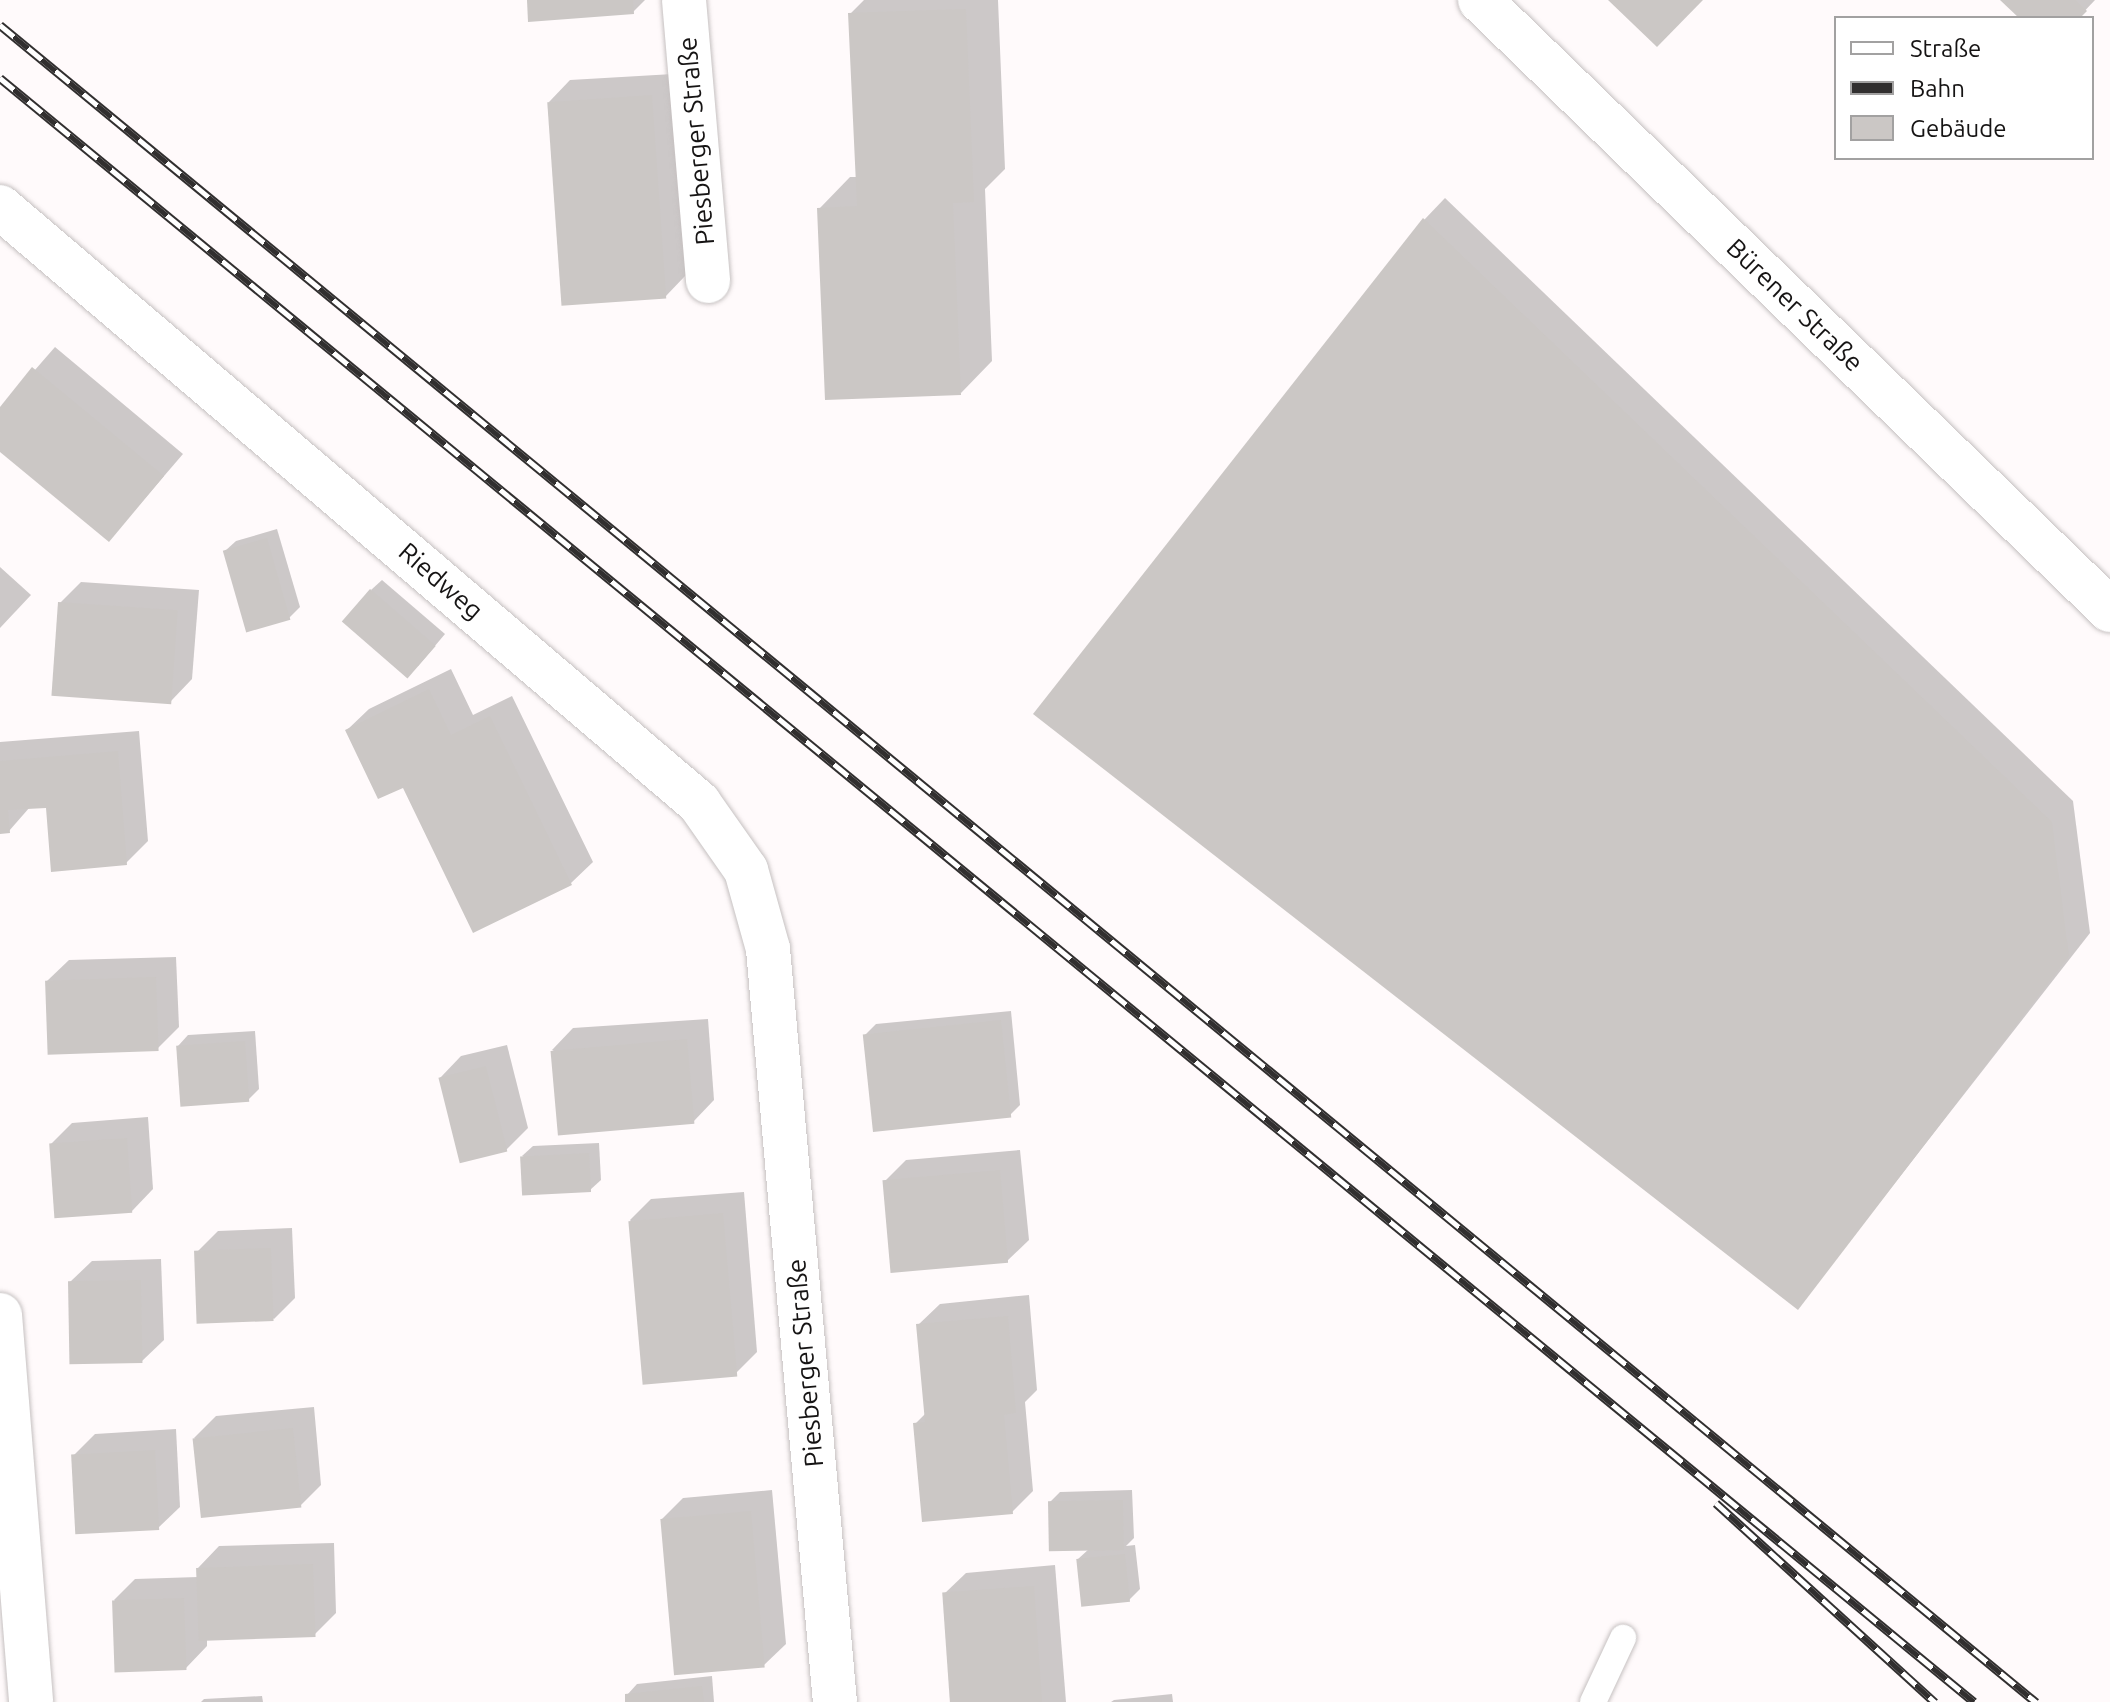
<!DOCTYPE html>
<html>
<head>
<meta charset="utf-8">
<style>
	body { margin:0 }
	#map { position:relative; width:2110px; height:1702px; overflow:hidden; background:#fffafb; font-family:Ubuntu,sans-serif }
	div>[style] { position:absolute }
	.shadow>* { inset:0; background:#0003 }
	.building>* { inset:0; background:#cbc7c5; transform-origin:0 0 }
	.roads { filter:drop-shadow(0 0 2px #c6c1c1) drop-shadow(0 0 2px #c6c1c1) }
	.service>* { height:26px; margin:-13px; padding:0 13px; transform-origin:13px; border-radius:13px; background:#fff }
	.minor>* { height:44px; margin:-22px; padding:0 22px; transform-origin:22px; border-radius:22px; background:#fff }
	.rail>* { height:9px; margin-top:-4.5px; transform-origin:0; background:repeating-linear-gradient(90deg,#fff 0 18px,#312f2f 0 36px); box-sizing:border-box; border-block:2px solid #312f2f }
	span { translate:-50% -50%; white-space:nowrap; text-align:center; line-height:1.15; -webkit-text-stroke:6px #fff; paint-order:stroke }
	.street-label { font-size:26px; color:#161414 }
	.legend { position:absolute; left:1834px; top:16px; width:260px; height:144px; box-sizing:border-box; background:#fff; border:2px solid #a2a1a1; margin:0; padding:10px 14px; list-style:none; font-size:24px; color:#161414 }
	.legend li { display:flex; align-items:center; gap:16px; height:40px }
	.legend b { width:40px; border:2px solid #a2a1a1 }
</style>
</head>
<body>
<div id="map">
	<div class="shadow">
		<div style="clip-path:polygon(529px 0,645px 0,633px 12px)"></div>
		<div style="clip-path:polygon(864px 0,998px 0,1005px 169px,985px 189px,992px 361px,961px 393px,819px 209px,850px 177px,858px 177px,850px 14px)"></div>
		<div style="clip-path:polygon(2003px 0,2095px 0,2078px 18px,2022px 18px)"></div>
		<div style="clip-path:polygon(673px 74px,686px 275px,665px 297px,549px 102px,570px 80px)"></div>
		<div style="clip-path:polygon(1445px 198px,2073px 801px,2090px 933px,1798px 1307px,1424px 220px)"></div>
		<div style="clip-path:polygon(55px 347px,183px 454px,109px 540px,0 450px,0 410px)"></div>
		<div style="clip-path:polygon(277px 529px,300px 607px,289px 618px,225px 551px,236px 541px)"></div>
		<div style="clip-path:polygon(0 567px,31px 595px,0 628px)"></div>
		<div style="clip-path:polygon(382px 580px,445px 634px,418px 666px,371px 590px)"></div>
		<div style="clip-path:polygon(81px 582px,199px 590px,192px 679px,171px 701px,60px 603px)"></div>
		<div style="clip-path:polygon(451px 669px,473px 715px,512px 696px,593px 862px,571px 883px,474px 930px,404px 786px,347px 730px,369px 709px)"></div>
		<div style="clip-path:polygon(139px 731px,148px 841px,126px 863px,47px 806px,30px 807px,9px 831px,0 832px,0 742px)"></div>
		<div style="clip-path:polygon(176px 957px,179px 1027px,157px 1049px,47px 981px,69px 960px)"></div>
		<div style="clip-path:polygon(1011px 1011px,1020px 1105px,1010px 1115px,865px 1035px,876px 1024px)"></div>
		<div style="clip-path:polygon(708px 1019px,714px 1100px,693px 1122px,552px 1050px,573px 1028px)"></div>
		<div style="clip-path:polygon(255px 1031px,259px 1089px,248px 1100px,178px 1046px,188px 1035px)"></div>
		<div style="clip-path:polygon(507px 1045px,528px 1128px,506px 1150px,440px 1078px,461px 1056px)"></div>
		<div style="clip-path:polygon(148px 1117px,153px 1189px,132px 1211px,51px 1144px,72px 1123px)"></div>
		<div style="clip-path:polygon(599px 1143px,601px 1180px,590px 1190px,522px 1156px,533px 1146px)"></div>
		<div style="clip-path:polygon(1020px 1150px,1029px 1240px,1007px 1261px,885px 1181px,906px 1160px)"></div>
		<div style="clip-path:polygon(744px 1192px,757px 1352px,735px 1374px,630px 1220px,651px 1199px)"></div>
		<div style="clip-path:polygon(292px 1228px,295px 1298px,274px 1319px,196px 1253px,218px 1231px)"></div>
		<div style="clip-path:polygon(161px 1259px,164px 1340px,142px 1361px,70px 1282px,92px 1261px)"></div>
		<div style="clip-path:polygon(1029px 1295px,1037px 1390px,1025px 1402px,1033px 1491px,1012px 1512px,915px 1424px,926px 1413px,918px 1325px,940px 1304px)"></div>
		<div style="clip-path:polygon(314px 1407px,321px 1485px,300px 1506px,194px 1438px,216px 1416px)"></div>
		<div style="clip-path:polygon(176px 1429px,180px 1507px,158px 1528px,74px 1455px,95px 1434px)"></div>
		<div style="clip-path:polygon(772px 1490px,786px 1644px,764px 1665px,662px 1519px,683px 1498px)"></div>
		<div style="clip-path:polygon(1132px 1490px,1134px 1538px,1126px 1546px,1135px 1545px,1140px 1589px,1129px 1600px,1078px 1559px,1089px 1549px,1050px 1502px,1060px 1492px)"></div>
		<div style="clip-path:polygon(334px 1543px,336px 1613px,314px 1635px,207px 1638px,207px 1646px,186px 1668px,114px 1600px,135px 1579px,198px 1577px,198px 1568px,219px 1546px)"></div>
		<div style="clip-path:polygon(1055px 1565px,1066px 1702px,953px 1702px,944px 1594px,966px 1573px)"></div>
		<div style="clip-path:polygon(712px 1676px,714px 1702px,627px 1702px,627px 1695px,637px 1684px)"></div>
		<div style="clip-path:polygon(1172px 1694px,1173px 1702px,1111px 1702px,1114px 1700px)"></div>
		<div style="clip-path:polygon(262px 1696px,263px 1702px,201px 1702px,204px 1699px)"></div>
	</div>
	<div class="building">
		<div style="clip-path:polygon(527px 0,633px 0,634px 14px,528px 22px)"></div>
		<div style="clip-path:polygon(1608px 0,1703px 0,1657px 47px)"></div>
		<div style="clip-path:polygon(2000px 0,2076px 0,2087px 11px,2080px 18px,2019px 18px)"></div>
		<div style="clip-path:polygon(966px 9px,974px 202px,953px 203px,961px 395px,825px 400px,817px 208px,857px 206px,848px 13px)"></div>
		<div style="left:652px;top:95px;width:204px;height:105px;rotate:86deg"></div>
		<div style="clip-path:polygon(1423px 218px,2052px 822px,2069px 956px,1798px 1310px,1033px 714px)"></div>
		<div style="clip-path:polygon(32px 367px,164px 476px,109px 542px,0 452px,0 407px)"></div>
		<div style="left:267px;top:538px;width:85px;height:46px;rotate:74deg"></div>
		<div style="left:370px;top:589px;width:87px;height:43px;rotate:41deg"></div>
		<div style="left:58px;top:602px;width:120px;height:94px;rotate:4deg"></div>
		<div style="clip-path:polygon(429px 689px,451px 735px,490px 716px,572px 885px,473px 933px,403px 788px,378px 799px,345px 730px)"></div>
		<div style="clip-path:polygon(118px 751px,127px 865px,51px 872px,46px 808px,8px 810px,10px 833px,0 834px,0 761px)"></div>
		<div style="left:156px;top:977px;width:74px;height:111px;rotate:88deg"></div>
		<div style="left:1001px;top:1020px;width:98px;height:139px;rotate:84deg"></div>
		<div style="left:687px;top:1039px;width:85px;height:137px;rotate:85deg"></div>
		<div style="left:245px;top:1041px;width:61px;height:69px;rotate:86deg"></div>
		<div style="left:486px;top:1066px;width:88px;height:49px;rotate:76deg"></div>
		<div style="left:127px;top:1138px;width:75px;height:78px;rotate:86deg"></div>
		<div style="left:589px;top:1153px;width:39px;height:69px;rotate:87deg"></div>
		<div style="left:1000px;top:1170px;width:93px;height:118px;rotate:85deg"></div>
		<div style="left:723px;top:1213px;width:164px;height:95px;rotate:85deg"></div>
		<div style="left:271px;top:1248px;width:73px;height:77px;rotate:88deg"></div>
		<div style="left:141px;top:1280px;width:83px;height:73px;rotate:89deg"></div>
		<div style="clip-path:polygon(1008px 1316px,1016px 1413px,1004px 1415px,1013px 1514px,922px 1522px,913px 1423px,925px 1422px,916px 1324px)"></div>
		<div style="left:293px;top:1428px;width:80px;height:101px;rotate:84deg"></div>
		<div style="left:155px;top:1450px;width:80px;height:84px;rotate:87deg"></div>
		<div style="left:1123px;top:1500px;width:50px;height:75px;rotate:89deg"></div>
		<div style="left:751px;top:1511px;width:157px;height:91px;rotate:85deg"></div>
		<div style="left:1125px;top:1554px;width:48px;height:49px;rotate:84deg"></div>
		<div style="left:313px;top:1564px;width:73px;height:117px;rotate:88deg"></div>
		<div style="left:1034px;top:1586px;width:116px;height:92px;rotate:86deg"></div>
		<div style="left:184px;top:1598px;width:72px;height:72px;rotate:88deg"></div>
		<div style="clip-path:polygon(702px 1686px,704px 1702px,625px 1702px,625px 1694px)"></div>
	</div>
	<div class="roads">
		<div class="service">
			<div style="left:1593px;top:1702px;width:71px;rotate:-64.9deg"></div>
		</div>
		<div class="minor">
			<div style="left:684px;top:0;width:282px;rotate:85.1deg"></div>
			<div style="left:1480px;top:0;width:877px;rotate:44.08deg"></div>
			<div style="left:0;top:207px;width:919px;rotate:40.45deg"></div>
			<div style="left:699px;top:803px;width:82px;rotate:55deg"></div>
			<div style="left:746px;top:870px;width:82px;rotate:74.4deg"></div>
			<div style="left:768px;top:949px;width:756px;rotate:84.92deg"></div>
			<div style="left:0;top:1315px;width:388px;rotate:85.4deg"></div>
		</div>
	</div>
	<div class="rail">
		<div style="left:0;top:25px;width:2638px;rotate:39.48deg"></div>
		<div style="left:0;top:78px;width:2556px;rotate:39.44deg"></div>
		<div style="left:1716px;top:1503px;width:296px;rotate:42.3deg"></div>
	</div>
	<div class="street-label">
		<span style="left:696px;top:141px;rotate:-95deg">Piesberger Straße</span>
		<span style="left:1795px;top:305px;rotate:44deg">Bürener Straße</span>
		<span style="left:441px;top:581px;rotate:41deg">Riedweg</span>
		<span style="left:805px;top:1363px;rotate:-95deg">Piesberger Straße</span>
	</div>
	<ul class="legend">
	<li><b style="height:10px;background:#fff"></b>Straße</li>
	<li><b style="height:10px;background:#312f2f"></b>Bahn</li>
	<li><b style="height:22px;background:#cbc7c5"></b>Gebäude</li>
	</ul>
</div>
</body>
</html>
